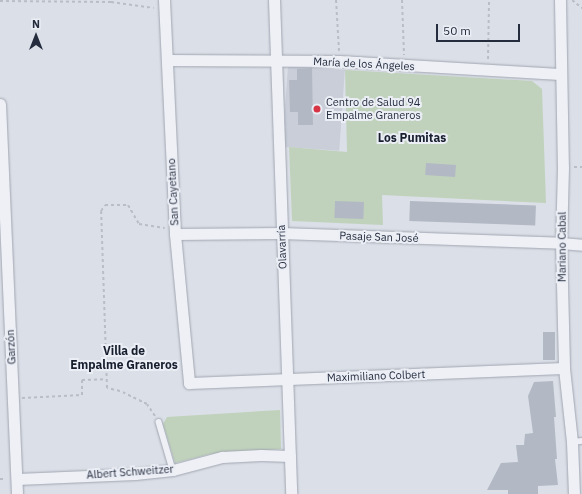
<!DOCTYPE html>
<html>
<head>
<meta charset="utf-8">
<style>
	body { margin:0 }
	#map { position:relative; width:582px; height:494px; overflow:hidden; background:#dbdfe7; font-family:"IBM Plex Sans",sans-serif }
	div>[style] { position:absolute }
	.built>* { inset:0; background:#c9ced9; transform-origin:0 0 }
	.green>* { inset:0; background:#c0d2bc }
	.building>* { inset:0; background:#b2b8c4; transform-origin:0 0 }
	.path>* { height:2px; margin-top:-1px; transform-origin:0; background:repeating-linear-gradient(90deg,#b9bdc5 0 3px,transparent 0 6px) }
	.roads { filter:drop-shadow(0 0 1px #a0a6b1) drop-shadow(0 0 1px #a0a6b1) }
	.service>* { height:5.5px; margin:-2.75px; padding:0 2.75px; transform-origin:2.75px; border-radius:2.75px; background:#eef0f5 }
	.minor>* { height:11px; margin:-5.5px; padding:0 5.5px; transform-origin:5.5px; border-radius:5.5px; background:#eef0f5 }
	.dots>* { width:11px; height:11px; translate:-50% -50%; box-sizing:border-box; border:2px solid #ebeef5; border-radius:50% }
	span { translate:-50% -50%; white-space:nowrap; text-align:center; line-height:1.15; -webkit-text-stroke:4px #ebeef5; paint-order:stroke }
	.street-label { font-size:11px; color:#242c3e }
	.poi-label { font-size:11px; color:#242c3e }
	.left { translate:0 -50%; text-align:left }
	.neighbourhood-label { font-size:12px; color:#171e2e; font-weight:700 }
	.north { position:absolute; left:16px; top:16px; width:40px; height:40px; -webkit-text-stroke:3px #ebeef5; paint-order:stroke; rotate:0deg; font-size:11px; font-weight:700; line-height:16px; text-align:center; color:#242c3e }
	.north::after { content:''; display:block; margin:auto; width:14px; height:18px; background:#242c3e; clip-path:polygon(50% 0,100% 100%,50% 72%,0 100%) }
	.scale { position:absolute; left:436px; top:24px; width:84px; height:18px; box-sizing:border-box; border:2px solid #242c3e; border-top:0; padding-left:5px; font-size:12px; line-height:14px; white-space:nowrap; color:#242c3e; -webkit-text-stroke:3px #ebeef5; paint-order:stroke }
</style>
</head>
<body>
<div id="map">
	<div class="built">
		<div style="left:288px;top:66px;width:57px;height:81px;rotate:4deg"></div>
	</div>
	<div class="green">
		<div style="clip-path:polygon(345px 70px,532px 81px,542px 89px,546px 203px,382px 195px,383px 225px,292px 221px,289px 147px,347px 152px)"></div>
		<div style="clip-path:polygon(280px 410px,281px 449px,210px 454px,175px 463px,163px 424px,167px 417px)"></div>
	</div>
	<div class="building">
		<div style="clip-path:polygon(312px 68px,313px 125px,298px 125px,298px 112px,290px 112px,289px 80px,297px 80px,297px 69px)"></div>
		<div style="left:426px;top:163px;width:30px;height:12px;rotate:4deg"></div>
		<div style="left:335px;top:201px;width:29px;height:17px;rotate:2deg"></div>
		<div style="left:410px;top:201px;width:126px;height:20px;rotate:2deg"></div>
		<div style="left:543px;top:332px;width:12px;height:28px"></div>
		<div style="clip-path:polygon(553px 381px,556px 417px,554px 417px,557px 459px,555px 459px,558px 485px,538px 486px,538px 494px,508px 494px,508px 490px,487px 490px,501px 463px,518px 462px,516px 445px,524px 445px,525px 434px,533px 433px,528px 396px,534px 382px)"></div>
	</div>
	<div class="path">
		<div style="left:336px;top:0;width:51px;rotate:86.6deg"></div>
		<div style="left:402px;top:0;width:55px;rotate:87.9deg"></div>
		<div style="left:572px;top:0;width:13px;rotate:39deg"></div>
		<div style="left:0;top:1px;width:111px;rotate:0.5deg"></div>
		<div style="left:111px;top:2px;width:43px;rotate:7.9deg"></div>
		<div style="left:488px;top:59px;width:59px;rotate:-89deg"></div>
		<div style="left:574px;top:167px;width:8px"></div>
		<div style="left:22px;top:398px;width:60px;rotate:-2.9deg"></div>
		<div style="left:82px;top:395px;width:15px;rotate:-90deg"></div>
		<div style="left:82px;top:380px;width:24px;rotate:-2deg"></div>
		<div style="left:155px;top:416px;width:14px;rotate:-124deg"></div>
		<div style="left:147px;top:404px;width:30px;rotate:-154deg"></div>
		<div style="left:120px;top:391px;width:13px;rotate:-167deg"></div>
		<div style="left:107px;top:388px;width:177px;rotate:-91.9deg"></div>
		<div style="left:101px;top:211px;width:7px;rotate:-56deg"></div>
		<div style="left:105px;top:205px;width:23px"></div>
		<div style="left:128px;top:205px;width:22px;rotate:60deg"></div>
		<div style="left:139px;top:224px;width:26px;rotate:9deg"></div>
		<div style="left:0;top:479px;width:6px"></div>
	</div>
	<div class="roads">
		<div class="service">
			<div style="left:159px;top:422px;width:50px;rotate:73.7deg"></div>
			<div style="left:572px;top:442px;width:10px;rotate:-6deg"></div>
		</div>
		<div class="minor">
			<div style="left:164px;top:0;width:234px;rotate:87.3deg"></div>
			<div style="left:175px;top:234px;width:150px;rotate:84.6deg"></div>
			<div style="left:189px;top:383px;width:375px;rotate:-2.3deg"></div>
			<div style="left:274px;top:0;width:494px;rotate:88deg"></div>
			<div style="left:560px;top:0;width:167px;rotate:89deg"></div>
			<div style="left:563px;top:167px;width:76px;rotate:91.5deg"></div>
			<div style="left:561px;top:243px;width:125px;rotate:88.6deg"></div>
			<div style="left:564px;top:368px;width:74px;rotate:83.8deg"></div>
			<div style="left:572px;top:442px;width:52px;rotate:87.8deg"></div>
			<div style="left:167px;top:60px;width:172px;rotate:0.3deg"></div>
			<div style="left:339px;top:61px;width:221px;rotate:3.4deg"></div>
			<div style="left:0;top:104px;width:390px;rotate:87.5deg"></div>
			<div style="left:175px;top:234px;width:106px;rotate:-0.5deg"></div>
			<div style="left:281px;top:233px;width:280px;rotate:2deg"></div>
			<div style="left:561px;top:243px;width:21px;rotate:5deg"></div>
			<div style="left:17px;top:479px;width:118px;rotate:-2.4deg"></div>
			<div style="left:135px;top:474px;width:38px;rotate:-6deg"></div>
			<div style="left:173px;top:470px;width:51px;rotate:-14.9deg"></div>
			<div style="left:222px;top:457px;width:39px;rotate:-3deg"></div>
			<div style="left:261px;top:455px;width:29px;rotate:2deg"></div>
		</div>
	</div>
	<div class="dots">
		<div style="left:317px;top:109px;background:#d73545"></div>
	</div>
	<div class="street-label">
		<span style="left:364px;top:64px;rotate:3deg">María de los Ángeles</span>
		<span style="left:173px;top:192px;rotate:-93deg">San Cayetano</span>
		<span style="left:379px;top:237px;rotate:2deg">Pasaje San José</span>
		<span style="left:282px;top:247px;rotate:-92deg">Olavarría</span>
		<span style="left:562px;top:247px;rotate:-90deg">Mariano Cabal</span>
		<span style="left:11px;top:347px;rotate:-93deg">Garzón</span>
		<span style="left:376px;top:376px;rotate:-2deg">Maximiliano Colbert</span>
		<span style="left:130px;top:472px;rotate:-4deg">Albert Schweitzer</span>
	</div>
	<div class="poi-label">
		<span class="left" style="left:326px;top:109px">Centro de Salud 94<br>Empalme Graneros</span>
	</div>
	<div class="neighbourhood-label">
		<span style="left:412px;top:138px">Los Pumitas</span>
		<span style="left:124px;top:358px">Villa de<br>Empalme Graneros</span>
	</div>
	<div class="north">N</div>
	<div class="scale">50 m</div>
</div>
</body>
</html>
